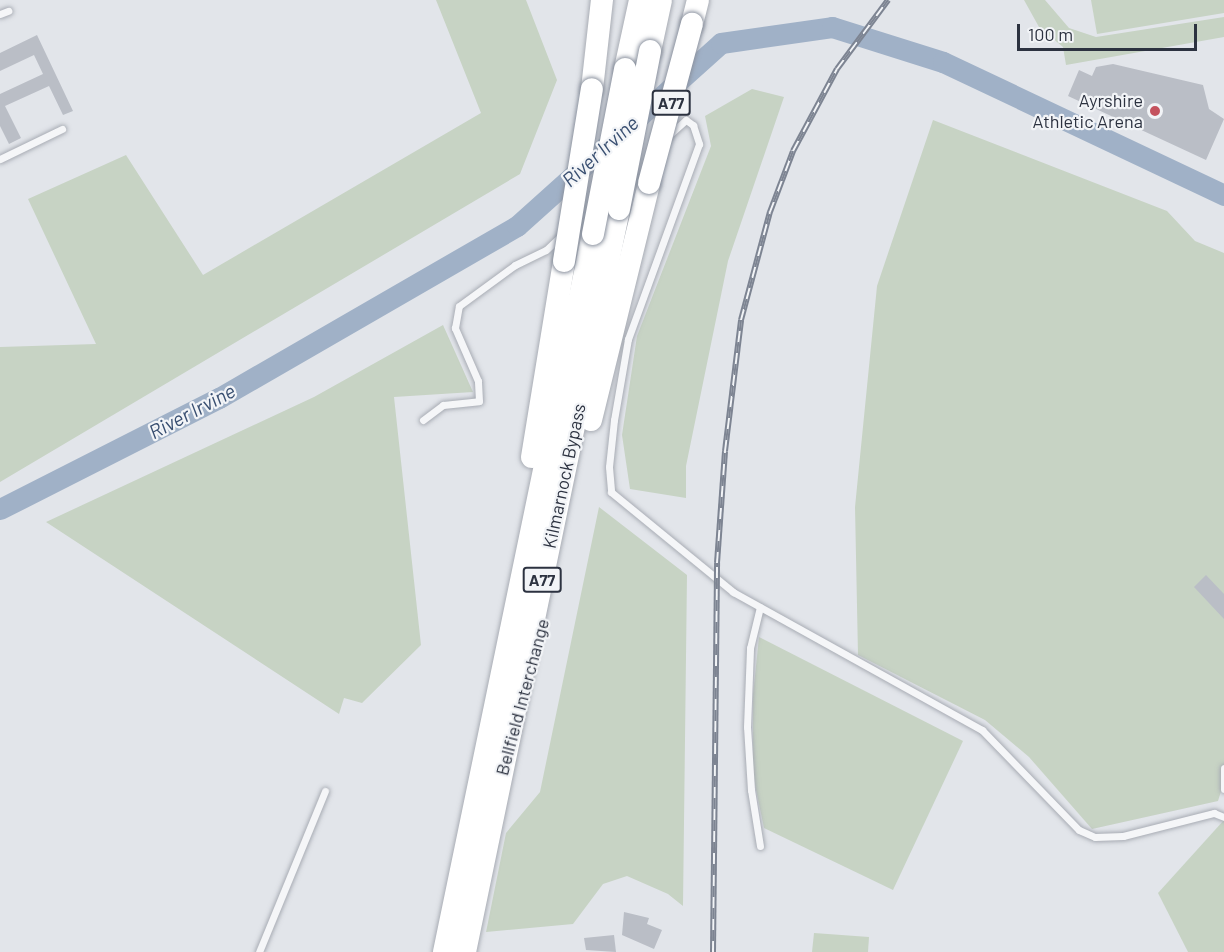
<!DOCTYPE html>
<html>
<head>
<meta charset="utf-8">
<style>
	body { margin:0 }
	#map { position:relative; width:1224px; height:952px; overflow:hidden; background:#e2e5ea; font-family:Barlow,sans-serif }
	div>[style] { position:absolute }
	.green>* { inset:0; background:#c7d3c4 }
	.river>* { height:21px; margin:-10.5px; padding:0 10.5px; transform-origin:10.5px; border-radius:10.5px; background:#a0b1c7 }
	.building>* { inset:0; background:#babec6 }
	.roads { filter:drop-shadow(0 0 2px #a8acb4) drop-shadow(0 0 2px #a8acb4) }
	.service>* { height:7px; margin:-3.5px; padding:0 3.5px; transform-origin:3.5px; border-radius:3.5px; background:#f5f6f8 }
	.trunk>* { height:22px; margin:-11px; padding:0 11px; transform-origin:11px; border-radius:11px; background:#fff }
	.rail>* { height:6px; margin-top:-3px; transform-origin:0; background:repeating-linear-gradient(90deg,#f2f4f7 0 11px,#7d8492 0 22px); box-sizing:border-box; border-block:2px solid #7d8492 }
	.bridges { filter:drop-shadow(0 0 2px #8b929f) drop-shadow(0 0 2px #8b929f) }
	.trunk-bridge>* { height:22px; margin:-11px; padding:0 11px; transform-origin:11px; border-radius:11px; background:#fff }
	.dots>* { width:16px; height:16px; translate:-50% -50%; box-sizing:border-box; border:3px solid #f2f4f7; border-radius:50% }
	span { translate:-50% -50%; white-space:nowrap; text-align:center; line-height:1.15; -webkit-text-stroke:4.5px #f2f4f7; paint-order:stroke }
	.shield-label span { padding:2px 4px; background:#f2f4f7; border:2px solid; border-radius:4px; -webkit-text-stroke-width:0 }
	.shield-label { font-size:16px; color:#2c3240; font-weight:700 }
	.poi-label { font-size:18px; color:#2c3240 }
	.right { translate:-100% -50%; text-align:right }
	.street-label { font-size:18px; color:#2c3240 }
	.water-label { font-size:20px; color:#394f71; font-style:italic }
	.scale { position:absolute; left:1017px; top:24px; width:180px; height:27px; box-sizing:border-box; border:3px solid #2c3240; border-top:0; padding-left:8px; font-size:18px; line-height:21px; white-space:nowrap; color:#2c3240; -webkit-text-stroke:4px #f2f4f7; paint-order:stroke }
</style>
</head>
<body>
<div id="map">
	<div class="green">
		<div style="clip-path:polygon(436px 0,526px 0,557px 80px,520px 174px,0 482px,0 347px,96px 344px,28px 199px,126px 155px,203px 275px,481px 113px)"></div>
		<div style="clip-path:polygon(1024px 0,1045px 0,1069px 28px,1096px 37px,1224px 17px,1224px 37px,1066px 65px,1063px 47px,1039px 27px)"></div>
		<div style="clip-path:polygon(1091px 0,1224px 0,1224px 13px,1097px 34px)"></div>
		<div style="clip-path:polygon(752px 89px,784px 97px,728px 261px,686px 466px,686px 498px,630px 489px,622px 435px,637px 336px,711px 146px,705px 116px)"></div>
		<div style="clip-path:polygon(933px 120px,1167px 211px,1195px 241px,1224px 253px,1224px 782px,1218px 801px,1092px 829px,1029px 757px,985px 720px,858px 655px,855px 507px,877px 286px)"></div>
		<div style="clip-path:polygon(443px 325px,473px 392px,394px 397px,421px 645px,362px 703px,344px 698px,339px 714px,46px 522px,314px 397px)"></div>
		<div style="clip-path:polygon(599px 507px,687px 575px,683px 906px,668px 894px,627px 876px,603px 884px,573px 924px,486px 932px,506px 833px,540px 792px)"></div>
		<div style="clip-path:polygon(759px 637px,963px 741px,893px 890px,764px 828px,753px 775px,753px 695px)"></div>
		<div style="clip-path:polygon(1224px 820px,1224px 952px,1188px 952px,1158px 893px)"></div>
		<div style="clip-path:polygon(814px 933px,869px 937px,868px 952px,812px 952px)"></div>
	</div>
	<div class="river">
		<div style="left:0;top:509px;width:246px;rotate:-26.9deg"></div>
		<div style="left:219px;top:398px;width:344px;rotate:-30deg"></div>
		<div style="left:517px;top:226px;width:274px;rotate:-41.9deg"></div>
		<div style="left:721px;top:43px;width:112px;rotate:-8.2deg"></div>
		<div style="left:832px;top:27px;width:116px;rotate:17.5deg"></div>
		<div style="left:943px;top:62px;width:311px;rotate:25.3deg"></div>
	</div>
	<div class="building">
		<div style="clip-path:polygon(37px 35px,73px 111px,63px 115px,49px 86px,5px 106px,21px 138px,9px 144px,0 126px,0 94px,43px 74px,34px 55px,0 71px,0 53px)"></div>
		<div style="clip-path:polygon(1113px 64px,1203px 85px,1209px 109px,1224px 119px,1206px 160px,1068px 96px,1079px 70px,1092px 76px,1096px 67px)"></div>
		<div style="clip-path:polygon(1206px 575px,1224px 594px,1224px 619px,1194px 587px)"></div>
		<div style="clip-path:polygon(624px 912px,649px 918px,647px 924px,662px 930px,654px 949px,622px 935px)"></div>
		<div style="clip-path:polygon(614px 935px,616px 952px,586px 950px,584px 938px)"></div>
	</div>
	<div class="roads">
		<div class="service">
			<div style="left:0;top:14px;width:9px;rotate:-21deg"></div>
			<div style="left:668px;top:136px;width:24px;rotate:-42deg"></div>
			<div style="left:686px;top:120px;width:9px;rotate:36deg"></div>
			<div style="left:693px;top:125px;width:20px;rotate:72deg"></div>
			<div style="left:699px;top:144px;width:208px;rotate:110deg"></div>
			<div style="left:628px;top:339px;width:82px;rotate:99.8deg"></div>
			<div style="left:614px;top:420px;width:47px;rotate:96.1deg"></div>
			<div style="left:609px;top:467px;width:25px;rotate:85deg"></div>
			<div style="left:611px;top:492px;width:158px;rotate:39.3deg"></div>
			<div style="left:733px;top:592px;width:285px;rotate:29deg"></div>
			<div style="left:982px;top:730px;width:139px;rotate:45.9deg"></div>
			<div style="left:1079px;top:830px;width:17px;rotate:24deg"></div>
			<div style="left:1095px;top:837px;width:28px;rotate:-2deg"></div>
			<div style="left:1123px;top:836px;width:94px;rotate:-14.2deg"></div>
			<div style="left:1214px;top:813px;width:11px;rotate:22deg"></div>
			<div style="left:0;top:159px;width:69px;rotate:-25.8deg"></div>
			<div style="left:423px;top:420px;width:25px;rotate:-37deg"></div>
			<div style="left:443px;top:405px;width:36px;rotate:-6deg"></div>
			<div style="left:479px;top:401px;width:20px;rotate:-93deg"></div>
			<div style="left:478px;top:381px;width:58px;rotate:-113.5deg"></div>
			<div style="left:455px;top:328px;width:22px;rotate:-80deg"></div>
			<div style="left:459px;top:306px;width:69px;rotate:-36.2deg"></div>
			<div style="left:515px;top:265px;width:34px;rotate:-26deg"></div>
			<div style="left:546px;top:250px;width:21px;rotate:-43deg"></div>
			<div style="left:1224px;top:768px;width:21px;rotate:90deg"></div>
			<div style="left:760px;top:846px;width:57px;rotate:-99.1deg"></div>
			<div style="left:751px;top:790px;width:63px;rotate:-93.6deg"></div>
			<div style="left:747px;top:727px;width:79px;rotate:-87.8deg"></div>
			<div style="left:750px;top:648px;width:42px;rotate:-76.3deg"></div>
			<div style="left:259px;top:952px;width:174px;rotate:-67.7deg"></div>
		</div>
		<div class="trunk">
			<div style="left:692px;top:24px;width:25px;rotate:-76deg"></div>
			<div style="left:650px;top:51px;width:52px;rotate:-77.8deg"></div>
			<div style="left:625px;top:69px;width:71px;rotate:-77.7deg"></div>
			<div style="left:592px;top:89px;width:90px;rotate:-83.6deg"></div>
			<div style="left:591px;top:420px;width:244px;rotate:-76.2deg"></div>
			<div style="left:532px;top:457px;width:199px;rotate:-80.7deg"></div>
			<div style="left:444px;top:952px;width:733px;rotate:-78.28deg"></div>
			<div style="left:465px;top:952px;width:759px;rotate:-78.29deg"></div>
		</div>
	</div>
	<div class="rail">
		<div style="left:713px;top:952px;width:389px;rotate:-89.4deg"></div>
		<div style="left:717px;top:563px;width:112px;rotate:-85.9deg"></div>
		<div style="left:725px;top:451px;width:132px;rotate:-83deg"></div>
		<div style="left:741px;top:320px;width:112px;rotate:-75deg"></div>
		<div style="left:770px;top:212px;width:65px;rotate:-69.3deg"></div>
		<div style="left:793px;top:151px;width:93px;rotate:-61.8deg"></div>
		<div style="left:837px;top:69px;width:86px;rotate:-53.5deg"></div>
	</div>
	<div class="bridges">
		<div class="trunk-bridge">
			<div style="left:649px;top:183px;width:165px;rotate:-74.9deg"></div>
			<div style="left:619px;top:209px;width:161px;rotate:-78.9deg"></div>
			<div style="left:593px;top:234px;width:168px;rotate:-79deg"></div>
			<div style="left:564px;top:261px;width:174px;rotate:-80.8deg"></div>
		</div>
	</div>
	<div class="dots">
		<div style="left:1155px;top:111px;background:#c4525e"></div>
	</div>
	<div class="shield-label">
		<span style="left:671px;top:103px">A77</span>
		<span style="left:542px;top:580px">A77</span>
	</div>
	<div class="poi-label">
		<span class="right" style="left:1143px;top:111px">Ayrshire<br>Athletic Arena</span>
	</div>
	<div class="street-label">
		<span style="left:564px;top:476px;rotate:-78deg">Kilmarnock Bypass</span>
		<span style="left:522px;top:697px;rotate:-75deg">Bellfield Interchange</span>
	</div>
	<div class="water-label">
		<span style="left:600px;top:151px;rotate:-42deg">River Irvine</span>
		<span style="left:192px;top:411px;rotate:-28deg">River Irvine</span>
	</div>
	<div class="scale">100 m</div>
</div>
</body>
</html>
